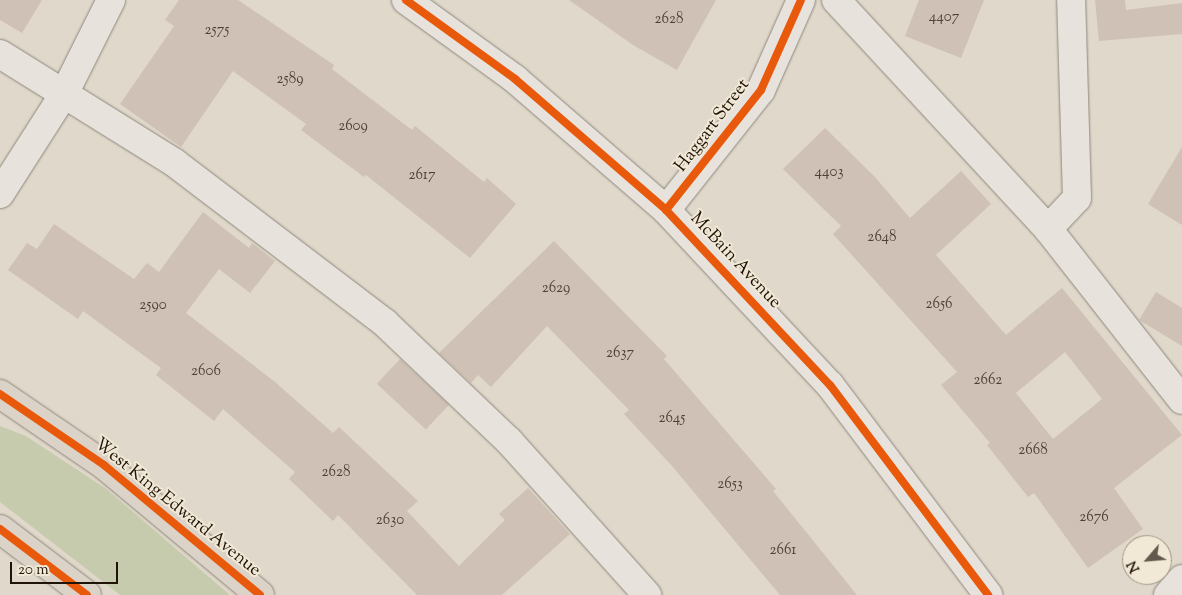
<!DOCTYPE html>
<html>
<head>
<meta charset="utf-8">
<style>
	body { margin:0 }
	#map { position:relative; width:1182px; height:595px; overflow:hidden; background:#e0d8ca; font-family:"Sorts Mill Goudy",serif }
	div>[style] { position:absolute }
	.green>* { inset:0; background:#c6cbae }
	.building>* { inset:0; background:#cfc1b5; transform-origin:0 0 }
	.roads { filter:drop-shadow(0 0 1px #8d877e) drop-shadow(0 0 1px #8d877e) }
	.minor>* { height:28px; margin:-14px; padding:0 14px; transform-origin:14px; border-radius:14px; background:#e7e3dc }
	.major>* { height:28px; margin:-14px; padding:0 14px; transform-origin:14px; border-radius:14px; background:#dbd3c7 }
	.cycleway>* { height:8px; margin:-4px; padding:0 4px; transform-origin:4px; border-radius:4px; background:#e8590c }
	span { translate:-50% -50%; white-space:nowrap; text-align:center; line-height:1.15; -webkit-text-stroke:4px #f1e8d6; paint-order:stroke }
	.number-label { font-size:15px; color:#4e4136 }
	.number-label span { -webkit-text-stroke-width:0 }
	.street-label { font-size:18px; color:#201409 }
	.north { position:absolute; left:1122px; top:535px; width:50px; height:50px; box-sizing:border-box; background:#f1e8d6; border:1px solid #9d9384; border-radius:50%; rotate:243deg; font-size:14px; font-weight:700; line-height:20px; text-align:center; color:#201409 }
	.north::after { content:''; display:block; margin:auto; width:18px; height:22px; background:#63594d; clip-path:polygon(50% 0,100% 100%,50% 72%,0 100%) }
	.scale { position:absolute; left:10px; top:562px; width:108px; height:22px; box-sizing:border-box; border:2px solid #201409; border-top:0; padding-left:6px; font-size:15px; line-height:18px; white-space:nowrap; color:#201409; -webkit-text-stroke:4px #f1e8d6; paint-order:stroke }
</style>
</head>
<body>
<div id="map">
	<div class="green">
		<div style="clip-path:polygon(0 426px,26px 436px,105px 488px,230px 595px,120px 595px,0 502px)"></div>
	</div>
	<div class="building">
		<div style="clip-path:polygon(0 0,42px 0,22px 33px,0 20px)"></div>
		<div style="clip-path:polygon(179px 0,238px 0,334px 65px,332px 69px,412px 130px,415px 126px,484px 182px,487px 178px,516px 204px,470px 258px,366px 175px,364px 177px,301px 130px,306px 124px,233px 71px,181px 147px,120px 104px,174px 26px,165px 20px)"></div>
		<div style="clip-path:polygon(569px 0,716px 0,677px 70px,633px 45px)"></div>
		<div style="clip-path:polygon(919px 0,984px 0,961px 58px,905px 36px)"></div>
		<div style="clip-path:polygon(1095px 0,1125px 0,1126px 10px,1182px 3px,1182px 34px,1099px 41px)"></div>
		<div style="clip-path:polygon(evenodd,825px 128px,875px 177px,910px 218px,961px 171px,991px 204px,936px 255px,1006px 335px,1062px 288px,1182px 435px,1114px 488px,1143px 529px,1088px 568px,1034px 493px,1028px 497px,987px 445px,990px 443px,941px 385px,957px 372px,833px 234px,841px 226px,783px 169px,825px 128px,1065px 352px,1102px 399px,1053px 439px,1016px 393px,1065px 352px)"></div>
		<div style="clip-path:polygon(1182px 147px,1182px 225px,1148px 204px)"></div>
		<div style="clip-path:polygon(203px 212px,249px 248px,252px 243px,275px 261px,250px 293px,219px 269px,186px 313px,275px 382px,333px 433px,339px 427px,418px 501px,407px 511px,459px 566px,505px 520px,499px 514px,528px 488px,570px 534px,502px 595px,417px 595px,338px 515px,333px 521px,289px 479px,295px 472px,223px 409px,214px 421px,156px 375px,161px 368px,83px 311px,78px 319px,8px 270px,27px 243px,37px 249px,54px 224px,134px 279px,147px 263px,159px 272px)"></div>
		<div style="clip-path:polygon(554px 241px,667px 356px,664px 359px,776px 489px,773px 491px,857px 595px,780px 595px,672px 466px,624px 414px,629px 410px,547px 326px,491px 387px,478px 375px,471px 383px,439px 353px)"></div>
		<div style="clip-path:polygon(1156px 292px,1182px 308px,1182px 346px,1139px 320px)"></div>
		<div style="left:400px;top:359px;width:67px;height:34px;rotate:43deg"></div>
	</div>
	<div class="roads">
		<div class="minor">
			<div style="left:406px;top:0;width:135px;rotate:35.9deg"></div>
			<div style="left:515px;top:79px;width:200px;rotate:40.9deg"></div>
			<div style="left:666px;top:210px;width:240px;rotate:46.9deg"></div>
			<div style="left:830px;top:385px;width:263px;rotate:53deg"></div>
			<div style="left:836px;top:0;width:312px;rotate:47.2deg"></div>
			<div style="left:1048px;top:229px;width:217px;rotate:51.9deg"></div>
			<div style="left:0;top:54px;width:206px;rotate:31.9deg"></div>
			<div style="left:175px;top:163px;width:264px;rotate:37.3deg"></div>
			<div style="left:385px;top:323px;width:171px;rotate:43.6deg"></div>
			<div style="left:509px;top:441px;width:207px;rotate:48.1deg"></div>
			<div style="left:0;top:194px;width:119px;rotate:-57.4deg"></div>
			<div style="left:64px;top:94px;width:105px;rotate:-63.4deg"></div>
			<div style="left:666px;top:210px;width:153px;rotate:-51.6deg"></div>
			<div style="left:761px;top:90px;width:98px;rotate:-66deg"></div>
			<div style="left:1048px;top:229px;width:42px;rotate:-46.9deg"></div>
			<div style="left:1077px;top:198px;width:198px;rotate:-91.7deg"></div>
			<div style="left:1168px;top:595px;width:21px;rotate:-49deg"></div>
		</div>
		<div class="major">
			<div style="left:0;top:394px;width:126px;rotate:34.3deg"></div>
			<div style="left:104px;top:465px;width:203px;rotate:39.8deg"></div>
			<div style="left:0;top:529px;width:109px;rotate:37.2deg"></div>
		</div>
	</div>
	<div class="cycleway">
		<div style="left:406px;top:0;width:135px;rotate:35.9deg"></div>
		<div style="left:515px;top:79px;width:200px;rotate:40.9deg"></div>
		<div style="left:666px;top:210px;width:240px;rotate:46.9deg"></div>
		<div style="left:830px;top:385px;width:263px;rotate:53deg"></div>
		<div style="left:666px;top:210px;width:153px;rotate:-51.6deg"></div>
		<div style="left:761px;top:90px;width:98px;rotate:-66deg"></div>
		<div style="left:0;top:394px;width:126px;rotate:34.3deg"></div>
		<div style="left:104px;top:465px;width:203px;rotate:39.8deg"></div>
		<div style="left:0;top:529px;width:109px;rotate:37.2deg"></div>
	</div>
	<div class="number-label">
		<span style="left:944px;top:18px">4407</span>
		<span style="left:669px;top:20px">2628</span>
		<span style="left:217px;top:31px">2575</span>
		<span style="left:290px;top:80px">2589</span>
		<span style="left:353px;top:127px">2609</span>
		<span style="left:829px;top:173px">4403</span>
		<span style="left:422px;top:176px">2617</span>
		<span style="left:882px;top:238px">2648</span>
		<span style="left:556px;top:289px">2629</span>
		<span style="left:939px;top:305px">2656</span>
		<span style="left:153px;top:306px">2590</span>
		<span style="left:620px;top:354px">2637</span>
		<span style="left:206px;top:372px">2606</span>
		<span style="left:988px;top:381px">2662</span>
		<span style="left:672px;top:419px">2645</span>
		<span style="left:1033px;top:451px">2668</span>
		<span style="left:336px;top:473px">2628</span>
		<span style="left:730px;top:485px">2653</span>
		<span style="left:1094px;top:518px">2676</span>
		<span style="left:390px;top:521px">2630</span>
		<span style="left:783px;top:551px">2661</span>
	</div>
	<div class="street-label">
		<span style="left:713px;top:126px;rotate:-53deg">Haggart Street</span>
		<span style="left:735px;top:261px;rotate:47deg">McBain Avenue</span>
		<span style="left:177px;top:508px;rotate:39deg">West King Edward Avenue</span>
	</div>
	<div class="north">N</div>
	<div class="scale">20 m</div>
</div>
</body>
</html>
